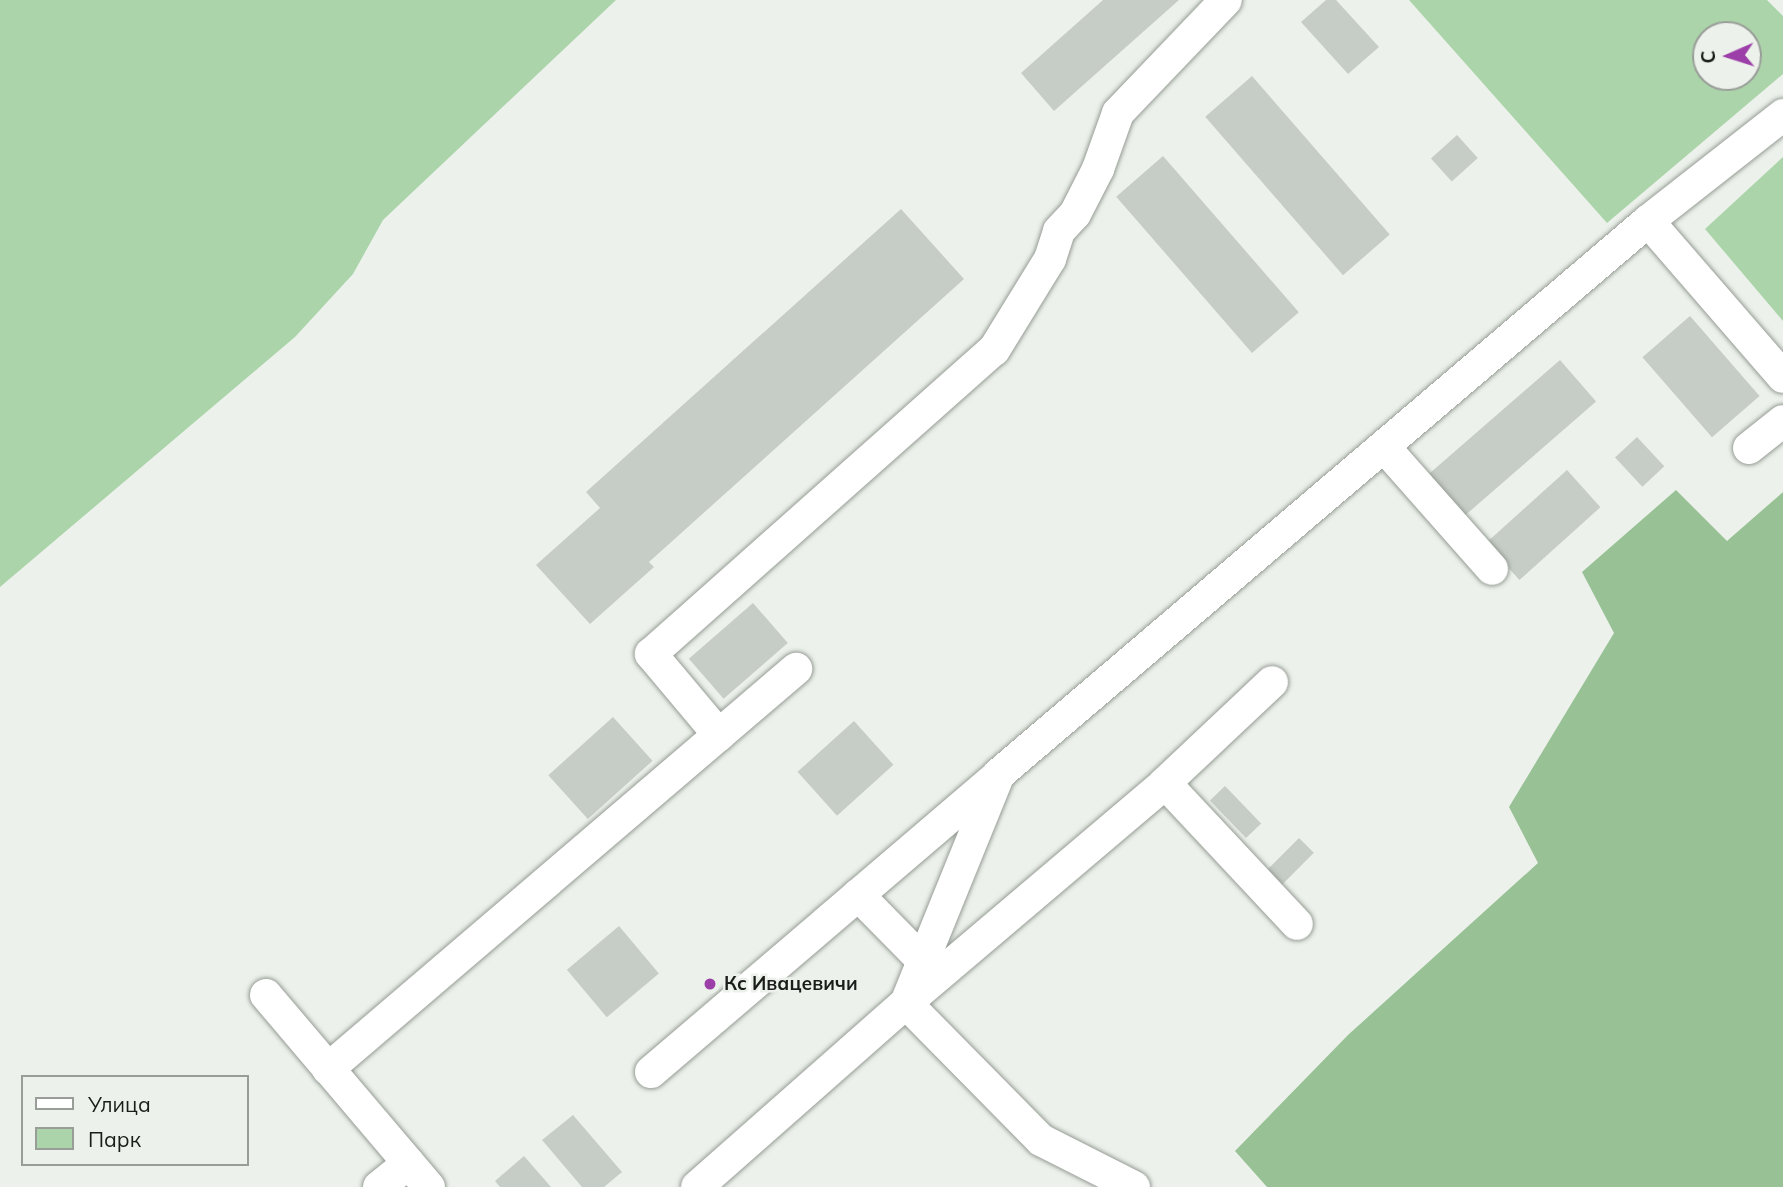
<!DOCTYPE html>
<html>
<head>
<meta charset="utf-8">
<style>
	body { margin:0 }
	#map { position:relative; width:1783px; height:1187px; overflow:hidden; background:#ecf2eb; font-family:Mulish,sans-serif }
	div>[style] { position:absolute }
	.green>* { inset:0; background:#acd4aa }
	.forest>* { inset:0; background:#98c195 }
	.building>* { inset:0; background:#c6cdc6; transform-origin:0 0 }
	.roads { filter:drop-shadow(0 0 2px #969c95) drop-shadow(0 0 2px #969c95) }
	.minor>* { height:32px; margin:-16px; padding:0 16px; transform-origin:16px; border-radius:16px; background:#fff }
	.dots>* { width:19px; height:19px; translate:-50% -50%; box-sizing:border-box; border:4px solid #ecf2eb; border-radius:50% }
	span { translate:-50% -50%; white-space:nowrap; text-align:center; line-height:1.15; -webkit-text-stroke:5px #ecf2eb; paint-order:stroke }
	.poi-label { font-size:19px; color:#1b1d1b; font-weight:700 }
	.left { translate:0 -50%; text-align:left }
	.legend { position:absolute; left:21px; top:1075px; width:228px; height:91px; box-sizing:border-box; background:#ecf2eb; border:2px solid #989d98; margin:0; padding:9px 12px; list-style:none; font-size:21px; color:#1b1d1b }
	.legend li { display:flex; align-items:center; gap:14px; height:35px }
	.legend b { width:35px; border:2px solid #989d98 }
	.north { position:absolute; left:1692px; top:21px; width:70px; height:70px; box-sizing:border-box; background:#ecf2eb; border:2px solid #989d98; border-radius:50%; rotate:267deg; font-size:19px; font-weight:700; line-height:28px; text-align:center; color:#1b1d1b }
	.north::after { content:''; display:block; margin:auto; width:24px; height:32px; background:#9d3fa8; clip-path:polygon(50% 0,100% 100%,50% 72%,0 100%) }
</style>
</head>
<body>
<div id="map">
	<div class="green">
		<div style="clip-path:polygon(0 0,616px 0,383px 220px,353px 274px,295px 337px,0 587px)"></div>
		<div style="clip-path:polygon(evenodd,1409px 0,1767px 0,1783px 16px,1783px 74px,1607px 223px,1409px 0,1706px 35px,1748px 35px,1748px 77px,1706px 77px,1706px 35px)"></div>
		<div style="clip-path:polygon(1783px 157px,1783px 321px,1705px 229px)"></div>
	</div>
	<div class="forest">
		<div style="clip-path:polygon(1676px 490px,1727px 541px,1783px 492px,1783px 1187px,1267px 1187px,1235px 1151px,1348px 1035px,1538px 863px,1509px 807px,1614px 633px,1582px 572px)"></div>
	</div>
	<div class="building">
		<div style="clip-path:polygon(1103px 0,1179px 0,1054px 111px,1021px 73px)"></div>
		<div style="clip-path:polygon(1326px 0,1336px 0,1379px 47px,1348px 74px,1301px 22px)"></div>
		<div style="left:1252px;top:76px;width:210px;height:62px;rotate:49deg"></div>
		<div style="left:1457px;top:135px;width:31px;height:35px;rotate:48deg"></div>
		<div style="left:1163px;top:156px;width:207px;height:62px;rotate:49deg"></div>
		<div style="clip-path:polygon(901px 209px,964px 279px,649px 562px,654px 567px,590px 624px,536px 565px,600px 508px,586px 492px)"></div>
		<div style="left:1690px;top:316px;width:106px;height:63px;rotate:49deg"></div>
		<div style="left:1560px;top:360px;width:55px;height:178px;rotate:49deg"></div>
		<div style="left:1637px;top:437px;width:40px;height:30px;rotate:47deg"></div>
		<div style="left:1567px;top:470px;width:50px;height:109px;rotate:48deg"></div>
		<div style="left:753px;top:603px;width:53px;height:85px;rotate:49deg"></div>
		<div style="left:613px;top:717px;width:59px;height:87px;rotate:48deg"></div>
		<div style="left:854px;top:721px;width:59px;height:76px;rotate:48deg"></div>
		<div style="left:1225px;top:786px;width:52px;height:21px;rotate:46deg"></div>
		<div style="left:1299px;top:838px;width:21px;height:45px;rotate:45deg"></div>
		<div style="left:619px;top:926px;width:62px;height:68px;rotate:50deg"></div>
		<div style="clip-path:polygon(573px 1115px,622px 1172px,604px 1187px,582px 1187px,542px 1140px)"></div>
		<div style="clip-path:polygon(524px 1156px,551px 1187px,500px 1187px,495px 1181px)"></div>
	</div>
	<div class="roads">
		<div class="minor">
			<div style="left:1648px;top:221px;width:206px;rotate:49.1deg"></div>
			<div style="left:1749px;top:448px;width:43px;rotate:-38.5deg"></div>
			<div style="left:1386px;top:449px;width:160px;rotate:48.5deg"></div>
			<div style="left:719px;top:735px;width:106px;rotate:-130deg"></div>
			<div style="left:651px;top:654px;width:458px;rotate:-41.6deg"></div>
			<div style="left:994px;top:350px;width:107px;rotate:-58.4deg"></div>
			<div style="left:1050px;top:259px;width:29px;rotate:-72deg"></div>
			<div style="left:1059px;top:231px;width:23px;rotate:-47deg"></div>
			<div style="left:1075px;top:214px;width:51px;rotate:-62.9deg"></div>
			<div style="left:1098px;top:169px;width:59px;rotate:-70.3deg"></div>
			<div style="left:1118px;top:113px;width:156px;rotate:-46.3deg"></div>
			<div style="left:1165px;top:783px;width:193px;rotate:46.9deg"></div>
			<div style="left:858px;top:895px;width:93px;rotate:45.4deg"></div>
			<div style="left:266px;top:995px;width:252px;rotate:49.7deg"></div>
			<div style="left:328px;top:1069px;width:616px;rotate:-40.52deg"></div>
			<div style="left:651px;top:1072px;width:454px;rotate:-40.5deg"></div>
			<div style="left:379px;top:1187px;width:38px;rotate:-39deg"></div>
			<div style="left:697px;top:1187px;width:278px;rotate:-41.4deg"></div>
			<div style="left:906px;top:1003px;width:247px;rotate:-67.9deg"></div>
			<div style="left:999px;top:774px;width:853px;rotate:-40.43deg"></div>
			<div style="left:1648px;top:221px;width:172px;rotate:-38.1deg"></div>
			<div style="left:1134px;top:1187px;width:104px;rotate:-153.2deg"></div>
			<div style="left:1041px;top:1140px;width:192px;rotate:-134.6deg"></div>
			<div style="left:906px;top:1003px;width:340px;rotate:-40.3deg"></div>
			<div style="left:1165px;top:783px;width:147px;rotate:-43.3deg"></div>
		</div>
	</div>
	<div class="dots">
		<div style="left:710px;top:984px;background:#9d3fa8"></div>
	</div>
	<div class="poi-label">
		<span class="left" style="left:724px;top:984px">Кс Ивацевичи</span>
	</div>
	<ul class="legend">
	<li><b style="height:9px;background:#fff"></b>Улица</li>
	<li><b style="height:19px;background:#acd4aa"></b>Парк</li>
	</ul>
	<div class="north">С</div>
</div>
</body>
</html>
